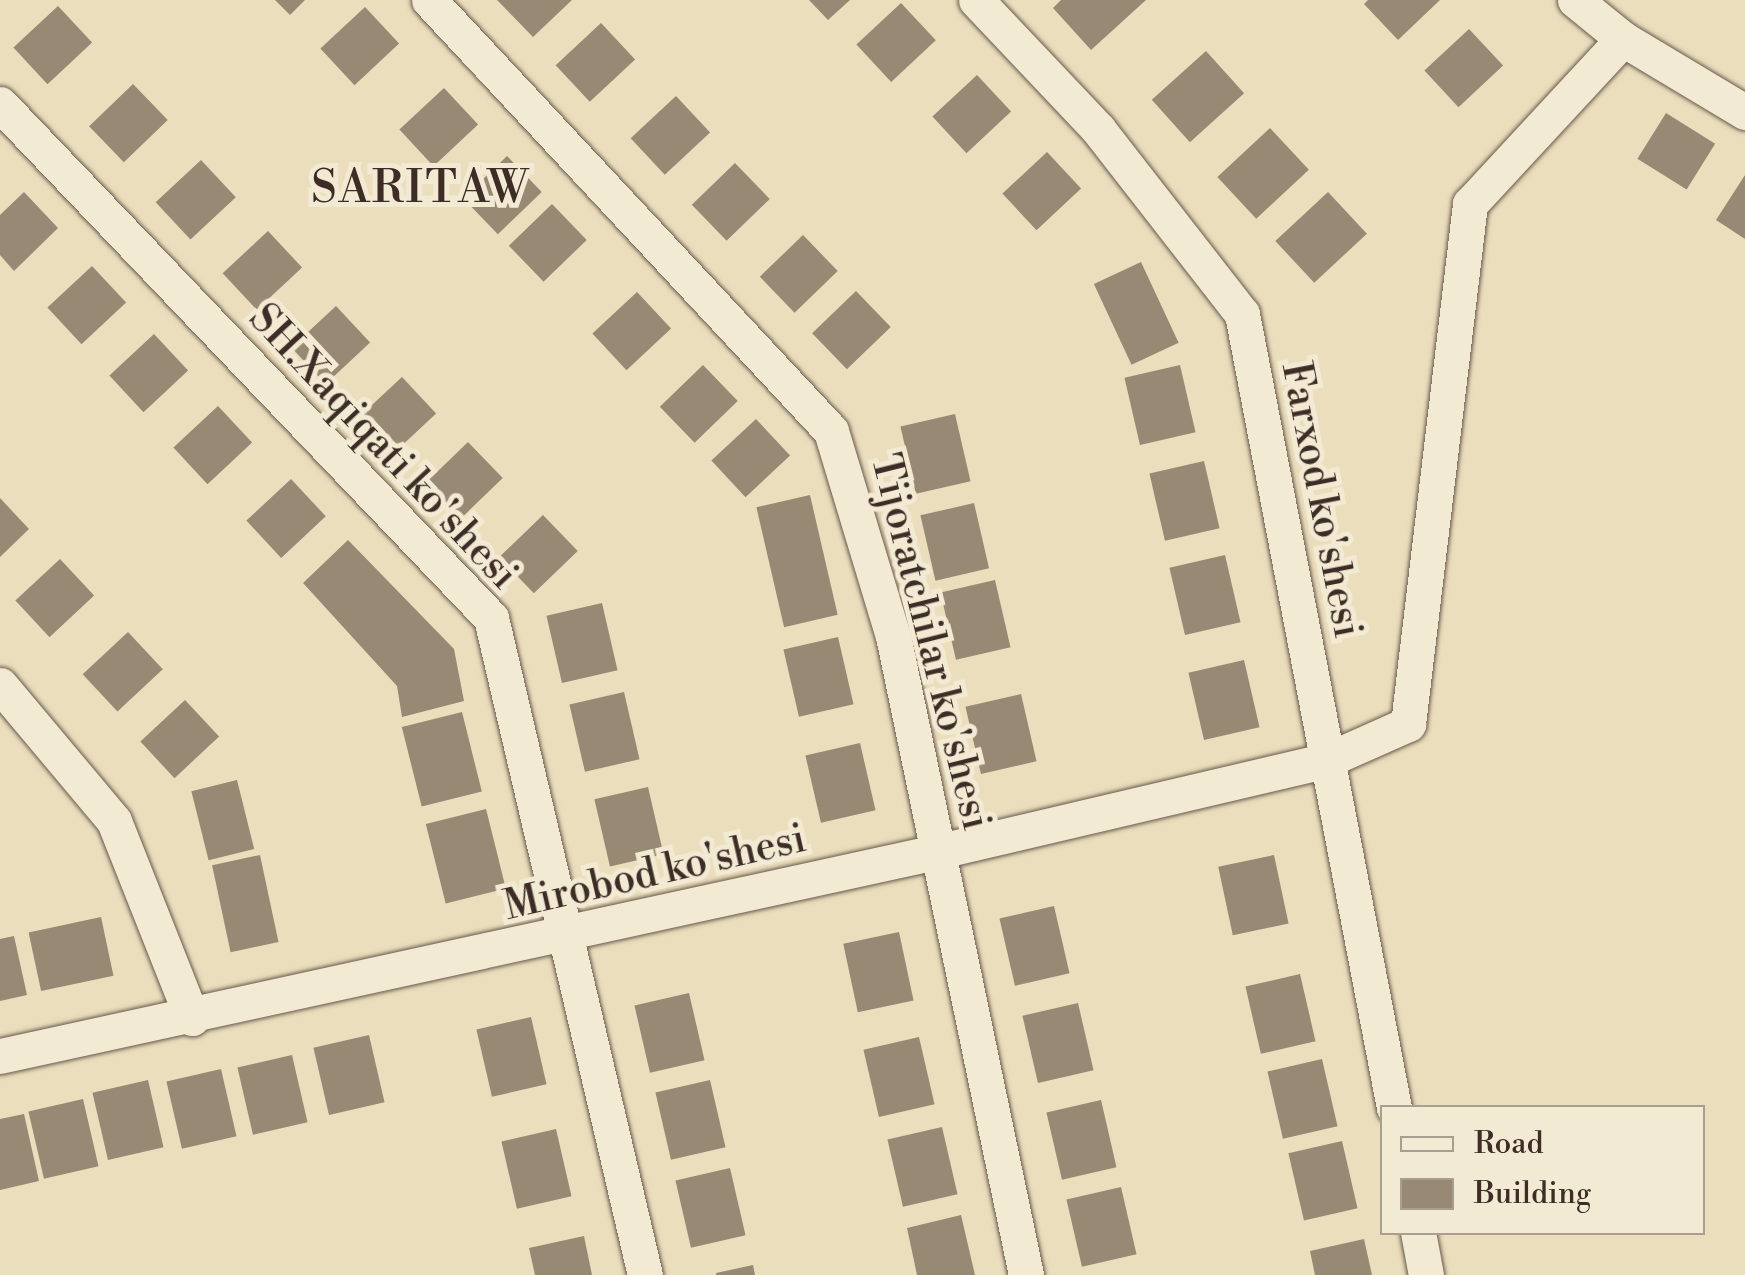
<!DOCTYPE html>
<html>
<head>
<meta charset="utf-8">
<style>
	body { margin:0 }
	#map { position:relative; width:1745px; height:1275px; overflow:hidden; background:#ebdebc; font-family:"Libre Bodoni",serif }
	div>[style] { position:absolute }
	.building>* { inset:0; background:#978974; transform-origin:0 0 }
	.roads { filter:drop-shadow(0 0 2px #68594c) drop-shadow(0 0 2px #68594c) }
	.minor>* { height:35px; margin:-17.5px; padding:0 17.5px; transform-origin:17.5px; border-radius:17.5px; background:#f2ead3 }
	span { translate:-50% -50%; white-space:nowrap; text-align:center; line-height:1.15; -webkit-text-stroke:10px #f2ead3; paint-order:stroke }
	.street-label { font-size:40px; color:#3d2d26 }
	.quarter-label { font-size:45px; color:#3d2d26; letter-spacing:2.5px }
	.legend { position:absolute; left:1380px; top:1105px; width:325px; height:130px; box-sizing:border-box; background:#f2ead3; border:2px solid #aa9e8e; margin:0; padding:12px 18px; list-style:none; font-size:30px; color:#3d2d26 }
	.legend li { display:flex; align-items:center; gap:20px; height:50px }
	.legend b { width:50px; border:2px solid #aa9e8e }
</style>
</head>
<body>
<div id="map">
	<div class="building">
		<div style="clip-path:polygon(275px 0,305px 0,290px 15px)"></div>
		<div style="clip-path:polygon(497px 0,572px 0,533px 37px)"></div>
		<div style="clip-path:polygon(809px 0,850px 0,828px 20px)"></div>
		<div style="clip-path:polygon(1061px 0,1146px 0,1091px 50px,1053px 8px)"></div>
		<div style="clip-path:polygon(1368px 0,1440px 0,1398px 40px,1364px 4px)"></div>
		<div style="left:901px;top:3px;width:51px;height:61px;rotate:47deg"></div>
		<div style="left:58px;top:6px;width:50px;height:61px;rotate:47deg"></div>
		<div style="left:365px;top:7px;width:50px;height:61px;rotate:47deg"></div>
		<div style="left:601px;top:23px;width:50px;height:62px;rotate:47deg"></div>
		<div style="left:1469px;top:29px;width:50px;height:61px;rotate:47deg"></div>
		<div style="left:1206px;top:51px;width:57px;height:73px;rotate:48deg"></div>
		<div style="left:977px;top:75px;width:50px;height:61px;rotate:47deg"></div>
		<div style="left:133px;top:84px;width:50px;height:61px;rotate:46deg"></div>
		<div style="left:444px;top:88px;width:50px;height:61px;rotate:47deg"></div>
		<div style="left:676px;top:96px;width:50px;height:62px;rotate:47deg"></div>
		<div style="left:1666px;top:113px;width:58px;height:54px;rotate:32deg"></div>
		<div style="left:1270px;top:128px;width:57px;height:72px;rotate:47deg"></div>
		<div style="left:1047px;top:152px;width:50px;height:61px;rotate:47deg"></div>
		<div style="left:507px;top:156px;width:50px;height:61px;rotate:46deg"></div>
		<div style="left:201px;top:160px;width:51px;height:62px;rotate:47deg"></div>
		<div style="left:735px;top:163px;width:50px;height:60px;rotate:46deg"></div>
		<div style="clip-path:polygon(1745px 175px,1745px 239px,1716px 220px)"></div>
		<div style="clip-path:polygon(24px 192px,58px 228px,14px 271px,0 255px,0 215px)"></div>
		<div style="left:1328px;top:192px;width:57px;height:72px;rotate:47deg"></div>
		<div style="left:552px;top:204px;width:50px;height:60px;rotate:46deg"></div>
		<div style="left:268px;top:231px;width:50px;height:62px;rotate:47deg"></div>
		<div style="left:803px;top:235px;width:50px;height:60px;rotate:46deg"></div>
		<div style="left:1141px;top:262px;width:89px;height:52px;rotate:65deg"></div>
		<div style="left:92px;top:266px;width:50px;height:61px;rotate:47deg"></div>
		<div style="left:856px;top:291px;width:50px;height:61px;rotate:46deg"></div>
		<div style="left:637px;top:292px;width:50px;height:61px;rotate:47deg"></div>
		<div style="left:336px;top:306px;width:50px;height:61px;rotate:47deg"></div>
		<div style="left:154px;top:334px;width:50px;height:61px;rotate:47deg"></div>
		<div style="left:703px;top:365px;width:50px;height:60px;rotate:46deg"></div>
		<div style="left:1180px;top:365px;width:69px;height:57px;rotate:77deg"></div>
		<div style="left:402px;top:377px;width:50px;height:61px;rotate:47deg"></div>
		<div style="left:218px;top:406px;width:50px;height:61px;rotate:47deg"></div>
		<div style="left:955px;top:414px;width:69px;height:56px;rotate:77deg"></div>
		<div style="left:756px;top:419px;width:50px;height:61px;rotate:47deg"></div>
		<div style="left:468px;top:442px;width:50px;height:60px;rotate:46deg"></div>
		<div style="left:1204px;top:461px;width:69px;height:56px;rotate:77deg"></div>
		<div style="left:291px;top:479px;width:51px;height:61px;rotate:47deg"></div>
		<div style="left:810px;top:495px;width:123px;height:55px;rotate:77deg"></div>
		<div style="clip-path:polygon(0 498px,29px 529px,0 557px)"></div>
		<div style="left:974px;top:503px;width:67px;height:55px;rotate:77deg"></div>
		<div style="left:543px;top:515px;width:50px;height:61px;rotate:46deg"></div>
		<div style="clip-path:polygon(348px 540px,454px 649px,464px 701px,402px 717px,397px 686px,303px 583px)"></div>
		<div style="left:1225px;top:555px;width:69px;height:57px;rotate:77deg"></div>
		<div style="left:60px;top:559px;width:50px;height:61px;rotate:47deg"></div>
		<div style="left:995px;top:580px;width:69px;height:56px;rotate:77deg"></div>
		<div style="left:602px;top:603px;width:69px;height:57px;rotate:77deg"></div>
		<div style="left:128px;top:632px;width:51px;height:62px;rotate:47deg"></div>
		<div style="left:838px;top:637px;width:69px;height:56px;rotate:77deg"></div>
		<div style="left:1244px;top:660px;width:69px;height:57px;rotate:77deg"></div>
		<div style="left:624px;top:692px;width:69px;height:56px;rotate:77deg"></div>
		<div style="left:1021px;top:694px;width:69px;height:57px;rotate:77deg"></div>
		<div style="left:185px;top:700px;width:50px;height:61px;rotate:47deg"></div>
		<div style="left:462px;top:712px;width:82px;height:62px;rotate:76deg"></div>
		<div style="left:860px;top:743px;width:69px;height:56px;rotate:77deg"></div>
		<div style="left:237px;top:780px;width:71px;height:47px;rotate:76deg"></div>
		<div style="left:648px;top:787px;width:69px;height:55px;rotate:77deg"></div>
		<div style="left:486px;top:809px;width:82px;height:62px;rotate:76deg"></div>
		<div style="left:260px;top:855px;width:89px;height:49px;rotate:78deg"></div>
		<div style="left:1274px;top:855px;width:70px;height:57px;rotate:78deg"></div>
		<div style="left:1054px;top:906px;width:69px;height:56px;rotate:77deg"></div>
		<div style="left:101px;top:917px;width:60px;height:74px;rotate:78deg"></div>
		<div style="left:899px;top:932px;width:70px;height:57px;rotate:78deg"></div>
		<div style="clip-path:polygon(14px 936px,27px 995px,0 1001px,0 939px)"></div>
		<div style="left:1300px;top:974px;width:69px;height:56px;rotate:77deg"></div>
		<div style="left:689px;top:993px;width:69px;height:56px;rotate:77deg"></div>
		<div style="left:1078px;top:1003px;width:69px;height:57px;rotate:77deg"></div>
		<div style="left:531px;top:1017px;width:69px;height:56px;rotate:77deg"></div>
		<div style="left:369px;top:1035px;width:69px;height:57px;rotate:77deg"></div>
		<div style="left:919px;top:1037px;width:69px;height:57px;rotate:77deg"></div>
		<div style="left:292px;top:1055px;width:69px;height:56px;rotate:77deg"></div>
		<div style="left:1322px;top:1059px;width:69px;height:56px;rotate:77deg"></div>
		<div style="left:221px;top:1069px;width:69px;height:56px;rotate:77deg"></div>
		<div style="left:148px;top:1080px;width:69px;height:57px;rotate:77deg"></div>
		<div style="left:710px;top:1080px;width:69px;height:56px;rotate:77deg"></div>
		<div style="left:83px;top:1099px;width:69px;height:56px;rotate:77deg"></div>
		<div style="left:1101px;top:1100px;width:69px;height:56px;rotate:77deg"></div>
		<div style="clip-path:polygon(24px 1114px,39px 1181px,0 1190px,0 1119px)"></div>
		<div style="left:942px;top:1127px;width:69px;height:56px;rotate:77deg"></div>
		<div style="left:556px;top:1129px;width:69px;height:56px;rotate:77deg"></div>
		<div style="left:1342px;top:1141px;width:69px;height:55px;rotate:77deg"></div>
		<div style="left:730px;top:1168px;width:69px;height:56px;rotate:77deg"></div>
		<div style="left:1121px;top:1187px;width:69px;height:56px;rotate:77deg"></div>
		<div style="clip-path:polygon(961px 1215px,975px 1275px,917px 1275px,907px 1228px)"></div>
		<div style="clip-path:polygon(584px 1236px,592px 1275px,535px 1275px,529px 1248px)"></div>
		<div style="clip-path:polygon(1364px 1239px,1372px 1275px,1315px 1275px,1310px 1251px)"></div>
		<div style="clip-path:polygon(753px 1265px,755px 1275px,716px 1275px,716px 1273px)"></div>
	</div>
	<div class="roads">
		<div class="minor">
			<div style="left:429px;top:0;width:589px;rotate:46.99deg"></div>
			<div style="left:831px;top:431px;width:214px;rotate:73.2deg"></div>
			<div style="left:893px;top:636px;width:653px;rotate:78.24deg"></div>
			<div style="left:976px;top:0;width:178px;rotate:46.6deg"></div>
			<div style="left:1098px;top:129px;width:234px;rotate:52.1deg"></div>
			<div style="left:1242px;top:314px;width:808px;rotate:79.16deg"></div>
			<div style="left:1575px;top:0;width:62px;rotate:39.1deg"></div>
			<div style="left:1623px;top:39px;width:142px;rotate:30.9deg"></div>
			<div style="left:0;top:104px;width:711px;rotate:46.31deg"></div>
			<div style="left:491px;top:618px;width:675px;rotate:76.81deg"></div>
			<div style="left:0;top:685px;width:177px;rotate:50deg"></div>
			<div style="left:114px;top:821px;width:212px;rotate:68.4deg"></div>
			<div style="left:0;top:1056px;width:962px;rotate:-12.3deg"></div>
			<div style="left:940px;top:851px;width:398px;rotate:-13.2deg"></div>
			<div style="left:1327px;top:760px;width:89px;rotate:-24deg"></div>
			<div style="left:1408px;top:724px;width:524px;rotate:-83.2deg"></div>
			<div style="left:1470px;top:204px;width:225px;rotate:-47.2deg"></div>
			<div style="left:1418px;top:1232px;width:44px;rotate:79.5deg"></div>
		</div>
	</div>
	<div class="street-label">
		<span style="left:383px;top:447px;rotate:47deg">SH.Xaqiqati ko'shesi</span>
		<span style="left:1321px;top:500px;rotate:79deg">Farxod ko'shesi</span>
		<span style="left:930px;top:642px;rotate:76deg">Tijoratchilar ko'shesi</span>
		<span style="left:655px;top:873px;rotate:-13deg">Mirobod ko'shesi</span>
	</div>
	<div class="quarter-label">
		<span style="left:421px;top:189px">SARITAW</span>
	</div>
	<ul class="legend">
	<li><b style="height:12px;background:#f2ead3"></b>Road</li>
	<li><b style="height:28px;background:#978974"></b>Building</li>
	</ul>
</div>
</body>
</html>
